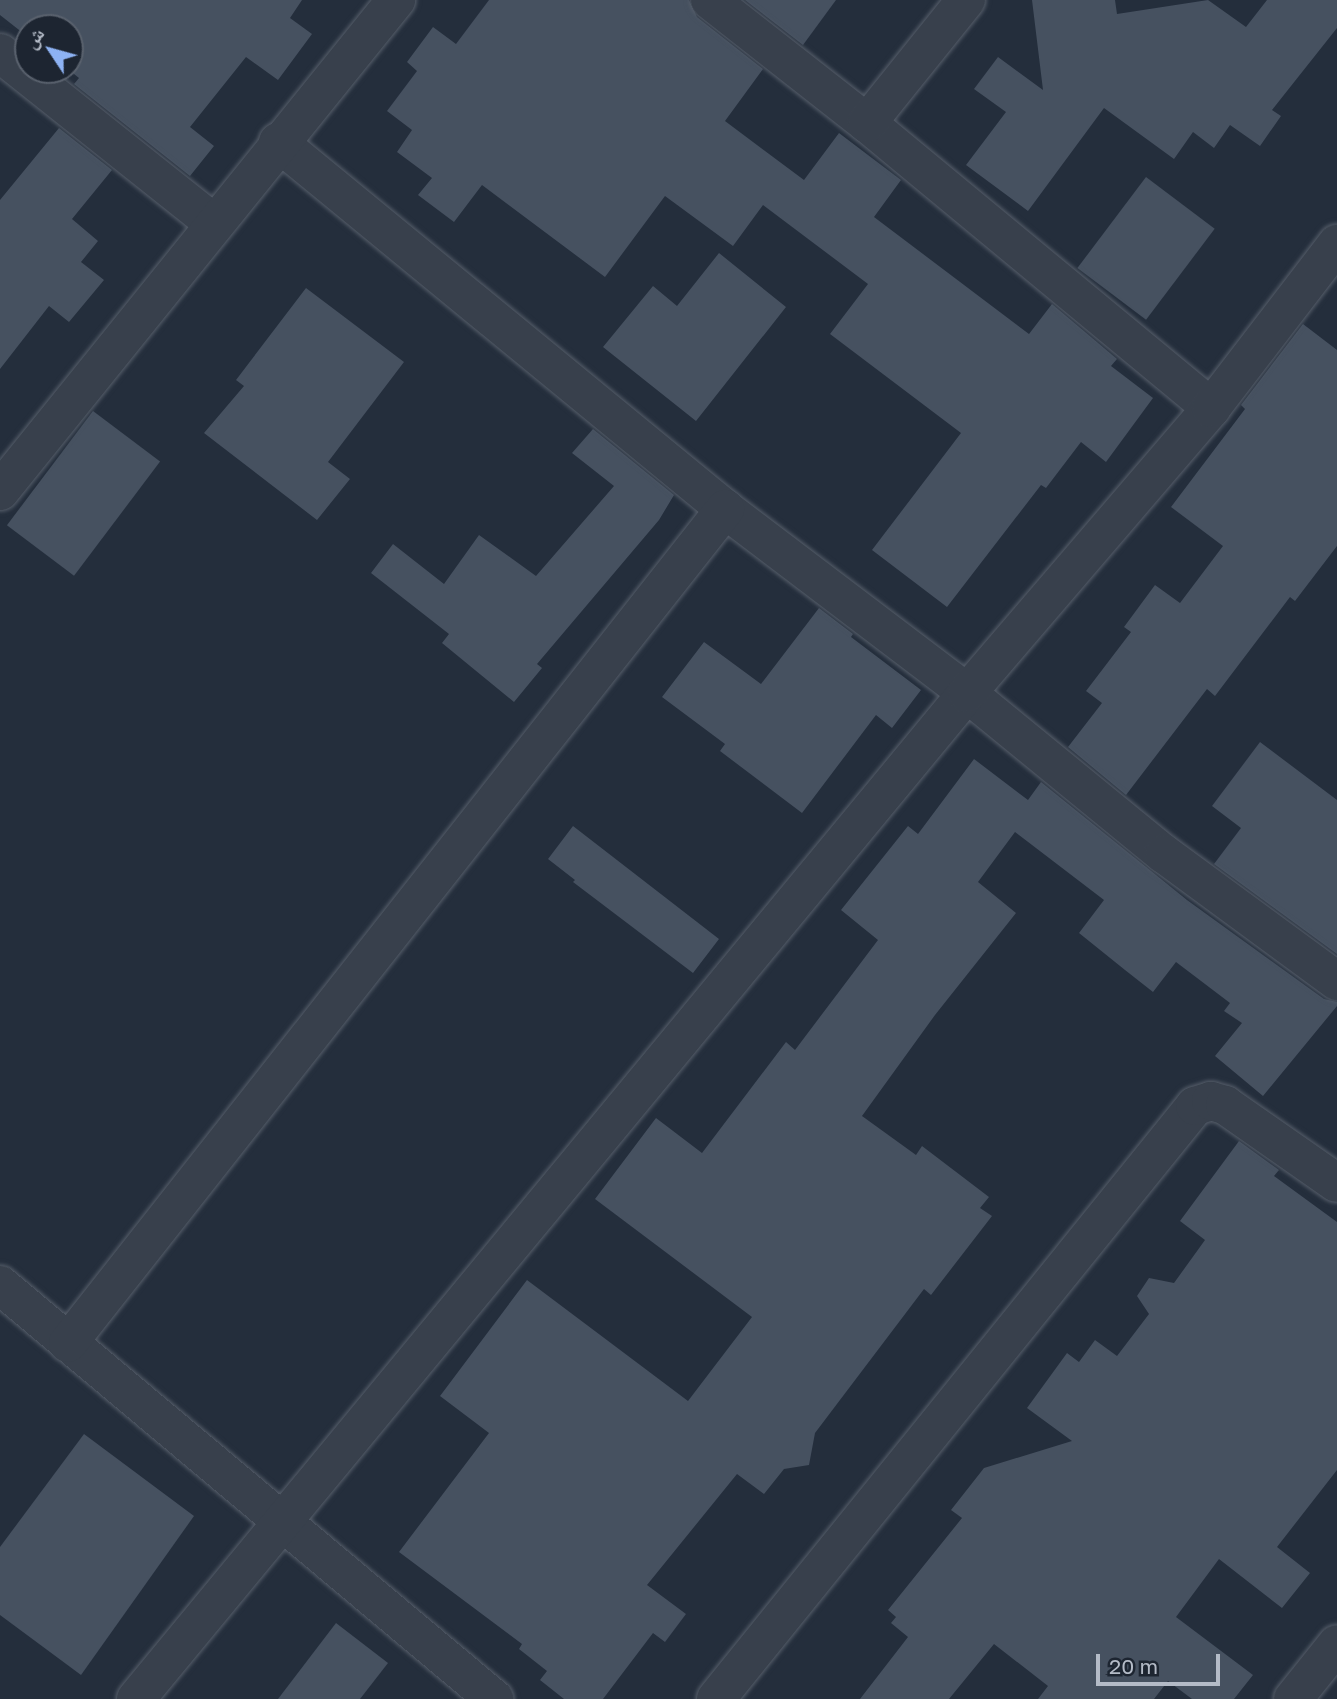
<!DOCTYPE html>
<html>
<head>
<meta charset="utf-8">
<style>
	body { margin:0 }
	#map { position:relative; width:1337px; height:1699px; overflow:hidden; background:#242e3c; font-family:"Golos Text","Noto Naskh Arabic",sans-serif }
	div>[style] { position:absolute }
	.building>* { inset:0; background:#465160; transform-origin:0 0 }
	.roads { filter:drop-shadow(0 0 2px #565e6a) drop-shadow(0 0 2px #565e6a) }
	.street>* { height:38px; margin:-19px; padding:0 19px; transform-origin:19px; border-radius:19px; background:#38404c }
	span { translate:-50% -50%; white-space:nowrap; text-align:center; line-height:1.15; -webkit-text-stroke:5px #1d2531; paint-order:stroke }
	.north { position:absolute; left:14px; top:14px; width:70px; height:70px; box-sizing:border-box; background:#1d2531; border:2px solid #59616d; border-radius:50%; rotate:306deg; font-size:19px; font-weight:700; line-height:28px; text-align:center; color:#b4bbc7 }
	.north::after { content:''; display:block; margin:auto; width:24px; height:32px; background:#8db2f3; clip-path:polygon(50% 0,100% 100%,50% 72%,0 100%) }
	.scale { position:absolute; left:1096px; top:1654px; width:124px; height:32px; box-sizing:border-box; border:4px solid #b4bbc7; border-top:0; padding-left:9px; font-size:21px; line-height:24px; white-space:nowrap; color:#b4bbc7; -webkit-text-stroke:5px #1d2531; paint-order:stroke }
</style>
</head>
<body>
<div id="map">
	<div class="building">
		<div style="clip-path:polygon(0 0,302px 0,290px 18px,312px 34px,278px 80px,246px 57px,190px 127px,214px 146px,190px 176px,74px 84px,79px 78px,69px 70px,70px 28px,28px 28px,28px 37px,0 15px)"></div>
		<div style="clip-path:polygon(489px 0,689px 0,697px 17px,763px 69px,725px 121px,804px 180px,839px 133px,901px 180px,874px 217px,1029px 334px,1052px 304px,1117px 359px,1111px 366px,1153px 398px,1106px 462px,1081px 442px,1046px 488px,1041px 485px,947px 607px,872px 550px,961px 433px,830px 334px,868px 284px,763px 205px,733px 246px,665px 196px,605px 277px,482px 185px,454px 222px,418px 195px,432px 178px,397px 152px,412px 130px,387px 111px,417px 71px,407px 62px,433px 27px,456px 44px)"></div>
		<div style="clip-path:polygon(745px 0,836px 0,803px 45px)"></div>
		<div style="clip-path:polygon(1032px 0,1115px 0,1117px 14px,1208px 0,1246px 27px,1267px 0,1337px 0,1337px 28px,1272px 110px,1281px 116px,1260px 146px,1230px 125px,1214px 148px,1193px 132px,1174px 159px,1104px 108px,1028px 211px,966px 165px,1006px 112px,974px 89px,998px 57px,1043px 90px)"></div>
		<div style="clip-path:polygon(59px 128px,112px 170px,72px 219px,98px 241px,81px 262px,104px 280px,69px 322px,49px 306px,0 369px,0 200px)"></div>
		<div style="left:1146px;top:177px;width:86px;height:114px;rotate:37deg"></div>
		<div style="clip-path:polygon(719px 253px,786px 307px,696px 421px,603px 347px,653px 286px,677px 306px)"></div>
		<div style="clip-path:polygon(306px 288px,404px 362px,328px 462px,350px 479px,317px 520px,204px 433px,244px 386px,236px 380px)"></div>
		<div style="clip-path:polygon(1303px 324px,1337px 350px,1337px 546px,1295px 601px,1290px 597px,1215px 696px,1207px 689px,1126px 795px,1068px 747px,1102px 703px,1086px 691px,1131px 632px,1124px 627px,1155px 585px,1180px 603px,1223px 546px,1171px 507px,1245px 409px,1241px 405px)"></div>
		<div style="left:93px;top:411px;width:84px;height:143px;rotate:37deg"></div>
		<div style="clip-path:polygon(593px 429px,674px 495px,659px 520px,537px 664px,542px 668px,514px 702px,442px 643px,449px 634px,371px 573px,393px 544px,444px 584px,479px 535px,536px 576px,614px 486px,572px 453px)"></div>
		<div style="clip-path:polygon(819px 608px,853px 634px,851px 637px,921px 690px,892px 728px,876px 715px,802px 813px,720px 751px,725px 744px,662px 697px,704px 642px,761px 684px)"></div>
		<div style="clip-path:polygon(1260px 742px,1337px 800px,1337px 954px,1214px 864px,1241px 828px,1212px 806px)"></div>
		<div style="clip-path:polygon(974px 759px,1028px 800px,1041px 782px,1187px 900px,1324px 999px,1337px 1002px,1337px 1006px,1263px 1096px,1215px 1056px,1242px 1023px,1224px 1011px,1230px 1003px,1176px 962px,1153px 992px,1125px 970px,1079px 933px,1104px 900px,1015px 832px,978px 882px,1016px 913px,935px 1015px,862px 1116px,916px 1155px,922px 1146px,989px 1197px,980px 1208px,992px 1216px,931px 1295px,924px 1289px,815px 1433px,809px 1465px,784px 1469px,764px 1494px,737px 1474px,647px 1585px,686px 1614px,665px 1642px,653px 1633px,603px 1699px,564px 1699px,540px 1680px,547px 1671px,519px 1649px,522px 1644px,399px 1552px,489px 1433px,440px 1396px,527px 1280px,688px 1401px,752px 1317px,595px 1199px,656px 1118px,702px 1153px,786px 1042px,795px 1050px,878px 940px,841px 910px,908px 826px,918px 834px)"></div>
		<div style="clip-path:polygon(573px 826px,719px 939px,693px 973px,573px 882px,575px 880px,548px 859px)"></div>
		<div style="clip-path:polygon(1239px 1141px,1279px 1170px,1274px 1176px,1337px 1222px,1337px 1470px,1277px 1547px,1310px 1573px,1282px 1608px,1219px 1559px,1176px 1617px,1253px 1675px,1234px 1699px,1192px 1699px,1168px 1681px,1154px 1699px,1038px 1699px,1048px 1686px,994px 1644px,949px 1699px,860px 1699px,908px 1637px,891px 1623px,896px 1617px,888px 1610px,962px 1518px,951px 1510px,984px 1468px,1072px 1441px,1027px 1408px,1067px 1353px,1079px 1362px,1095px 1340px,1117px 1356px,1149px 1314px,1137px 1296px,1149px 1278px,1174px 1283px,1205px 1240px,1180px 1221px)"></div>
		<div style="clip-path:polygon(84px 1434px,194px 1516px,81px 1675px,0 1615px,0 1547px)"></div>
		<div style="clip-path:polygon(336px 1623px,388px 1663px,360px 1699px,278px 1699px)"></div>
	</div>
	<div class="roads">
		<div class="street">
			<div style="left:710px;top:0;width:199px;rotate:38.1deg"></div>
			<div style="left:867px;top:123px;width:447px;rotate:39.6deg"></div>
			<div style="left:0;top:53px;width:273px;rotate:38.5deg"></div>
			<div style="left:867px;top:123px;width:158px;rotate:-51.2deg"></div>
			<div style="left:278px;top:142px;width:578px;rotate:39.39deg"></div>
			<div style="left:725px;top:509px;width:304px;rotate:37.2deg"></div>
			<div style="left:967px;top:693px;width:254px;rotate:39.3deg"></div>
			<div style="left:1164px;top:854px;width:215px;rotate:36.3deg"></div>
			<div style="left:0;top:491px;width:631px;rotate:-51.11deg"></div>
			<div style="left:0;top:1285px;width:645px;rotate:39.96deg"></div>
			<div style="left:68px;top:1343px;width:1062px;rotate:-51.77deg"></div>
			<div style="left:136px;top:1699px;width:1305px;rotate:-50.44deg"></div>
			<div style="left:967px;top:693px;width:375px;rotate:-49.4deg"></div>
			<div style="left:1211px;top:408px;width:207px;rotate:-52.5deg"></div>
			<div style="left:716px;top:1699px;width:762px;rotate:-51.07deg"></div>
			<div style="left:1195px;top:1106px;width:17px;rotate:-17deg"></div>
			<div style="left:1211px;top:1101px;width:15px;rotate:16deg"></div>
			<div style="left:1225px;top:1105px;width:136px;rotate:34.9deg"></div>
			<div style="left:1293px;top:1699px;width:70px;rotate:-51.3deg"></div>
		</div>
	</div>
	<div class="north">ش</div>
	<div class="scale">20 m</div>
</div>
</body>
</html>
